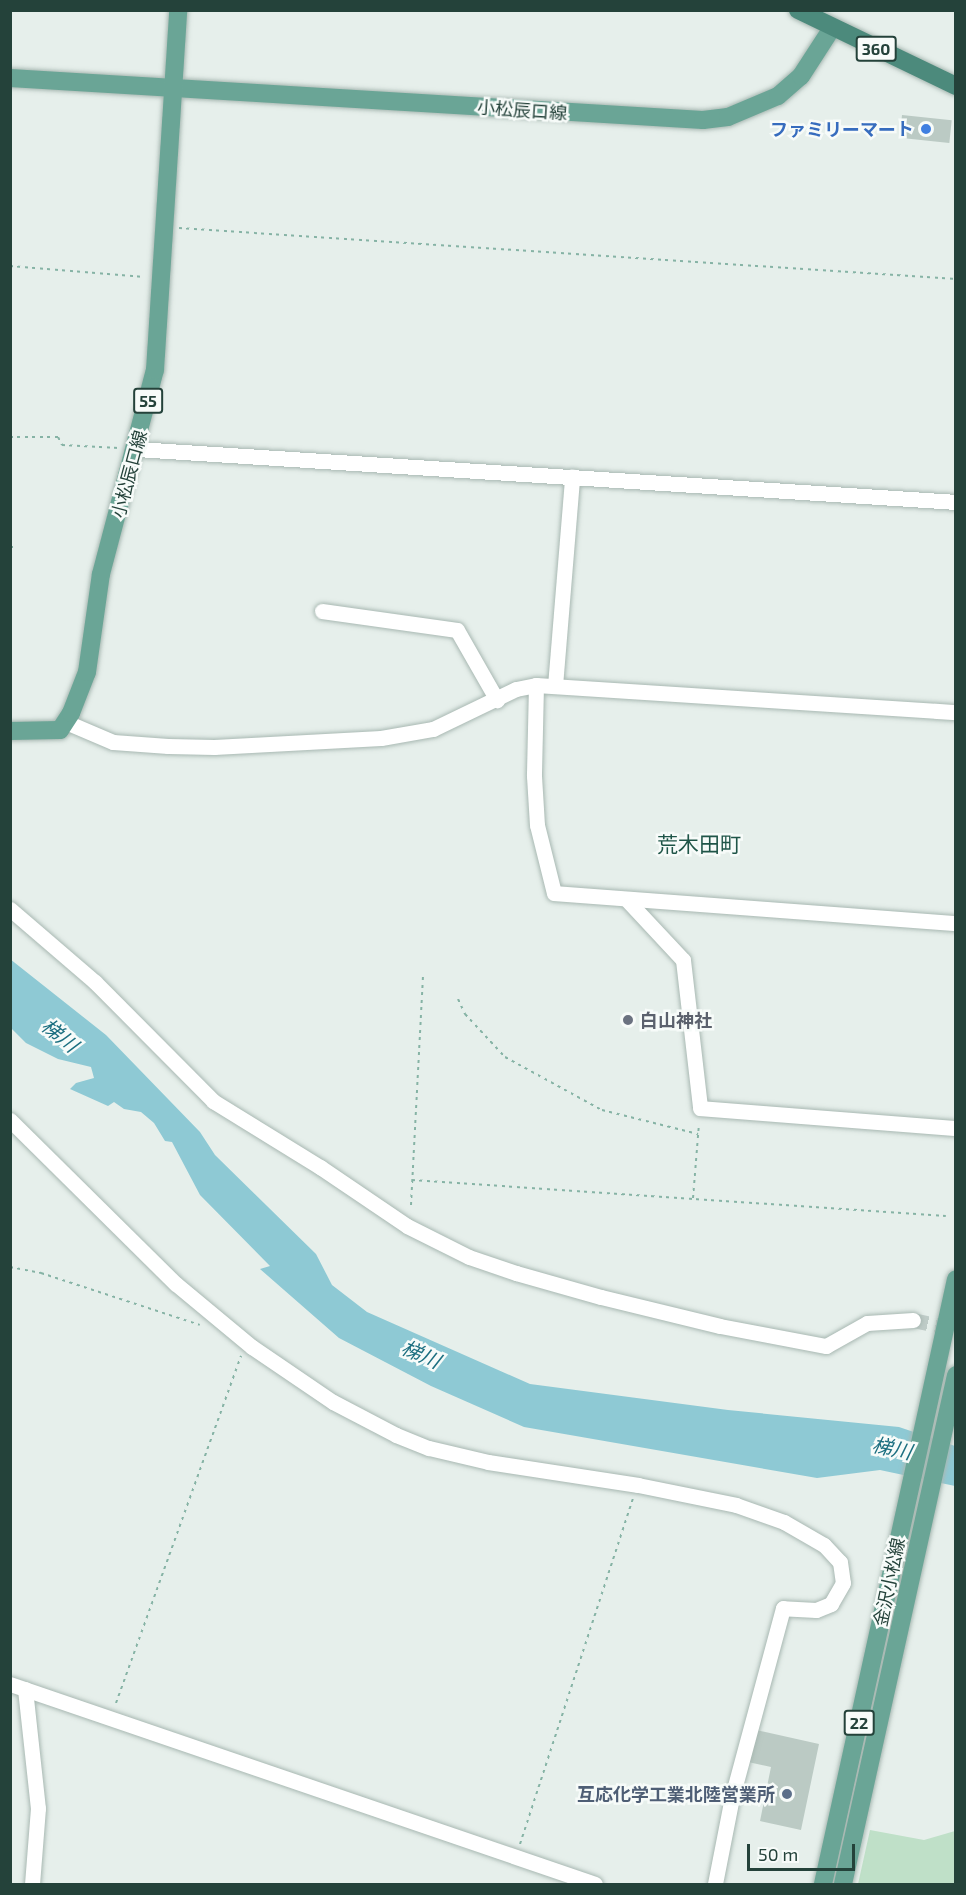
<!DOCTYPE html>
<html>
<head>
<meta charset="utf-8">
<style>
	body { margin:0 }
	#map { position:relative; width:966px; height:1895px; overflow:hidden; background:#e6efeb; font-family:"Exo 2","Noto Sans JP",sans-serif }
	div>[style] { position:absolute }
	.green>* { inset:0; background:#bfe0c8 }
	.water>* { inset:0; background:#8ec9d4 }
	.building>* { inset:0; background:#bbcac4; transform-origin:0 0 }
	.minor-tunnel>* { height:15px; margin-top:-7.5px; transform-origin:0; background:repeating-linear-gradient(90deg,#bfccc8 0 15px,transparent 0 23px) }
	.path>* { height:2px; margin-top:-1px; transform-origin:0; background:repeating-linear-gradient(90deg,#86b3a5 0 3px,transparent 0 7.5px) }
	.roads { filter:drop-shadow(0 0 2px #a8b8b2) drop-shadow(0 0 2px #a8b8b2) }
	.minor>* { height:15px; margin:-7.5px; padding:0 7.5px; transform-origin:7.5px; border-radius:7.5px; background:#fff }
	.primary>* { height:18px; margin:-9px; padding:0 9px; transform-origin:9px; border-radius:9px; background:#6aa596 }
	.trunk>* { height:18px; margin:-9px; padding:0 9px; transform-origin:9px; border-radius:9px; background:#4c8a7c }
	.dots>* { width:16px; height:16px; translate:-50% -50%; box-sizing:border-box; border:3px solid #f7fbf9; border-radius:50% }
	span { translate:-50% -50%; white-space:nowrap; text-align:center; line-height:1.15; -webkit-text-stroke:5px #f7fbf9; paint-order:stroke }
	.shield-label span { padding:2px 4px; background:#f7fbf9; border:2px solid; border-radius:4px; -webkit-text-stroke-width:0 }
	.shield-label { font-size:16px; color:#24423a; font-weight:700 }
	.street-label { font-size:18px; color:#24423a }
	.shop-label { font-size:18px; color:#366cbe; font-weight:700 }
	.right { translate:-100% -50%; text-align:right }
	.worship-label { font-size:18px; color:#5b616d; font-weight:700 }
	.left { translate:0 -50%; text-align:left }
	.service-label { font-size:18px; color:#4e5e75; font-weight:700 }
	.water-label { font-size:20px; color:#1c6f80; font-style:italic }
	.quarter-label { font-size:21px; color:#1f5548 }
	.frame { position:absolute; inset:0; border:12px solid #24423a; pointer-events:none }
	.scale { position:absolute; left:747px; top:1844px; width:108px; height:27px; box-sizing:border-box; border:3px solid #24423a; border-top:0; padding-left:8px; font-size:18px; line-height:21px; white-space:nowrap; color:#24423a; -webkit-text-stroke:4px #f7fbf9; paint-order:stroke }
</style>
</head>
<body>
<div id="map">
	<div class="green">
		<div style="clip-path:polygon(870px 1830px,924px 1840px,955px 1831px,955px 1884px,858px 1884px)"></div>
	</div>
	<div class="water">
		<div style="clip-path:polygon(10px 959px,106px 1035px,200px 1132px,215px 1155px,316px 1254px,332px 1285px,367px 1312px,530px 1384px,728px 1410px,899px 1427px,955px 1446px,955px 1486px,880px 1470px,817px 1478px,524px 1427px,431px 1386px,339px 1338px,260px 1269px,270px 1266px,200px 1195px,172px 1142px,165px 1141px,154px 1123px,141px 1112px,124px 1109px,114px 1102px,108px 1106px,70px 1089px,76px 1083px,94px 1078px,91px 1067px,58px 1059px,26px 1043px,11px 1028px)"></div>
	</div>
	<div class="building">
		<div style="left:902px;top:115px;width:50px;height:23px;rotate:6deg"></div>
		<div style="clip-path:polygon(756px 1730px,819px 1744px,801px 1830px,760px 1821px,771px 1767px,748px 1762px)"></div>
	</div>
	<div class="minor-tunnel">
		<div style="left:913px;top:1320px;width:44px;rotate:11.8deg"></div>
	</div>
	<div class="path">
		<div style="left:179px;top:228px;width:779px;rotate:3.76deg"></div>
		<div style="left:10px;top:266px;width:135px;rotate:4.7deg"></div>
		<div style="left:10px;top:437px;width:48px"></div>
		<div style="left:58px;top:437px;width:9px;rotate:63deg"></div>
		<div style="left:62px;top:445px;width:57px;rotate:3deg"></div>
		<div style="left:10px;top:547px;width:3px"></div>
		<div style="left:458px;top:999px;width:17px;rotate:65deg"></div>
		<div style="left:465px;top:1014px;width:59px;rotate:47.1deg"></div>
		<div style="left:505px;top:1057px;width:111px;rotate:28.7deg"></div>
		<div style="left:602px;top:1110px;width:99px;rotate:14deg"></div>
		<div style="left:412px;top:1180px;width:535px;rotate:3.86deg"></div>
		<div style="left:693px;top:1198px;width:75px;rotate:-85.4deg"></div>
		<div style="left:411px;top:1205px;width:229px;rotate:-87deg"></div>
		<div style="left:10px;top:1267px;width:32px;rotate:11deg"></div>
		<div style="left:41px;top:1273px;width:167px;rotate:18.1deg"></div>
		<div style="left:116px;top:1703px;width:369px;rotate:-70.2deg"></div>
		<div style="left:520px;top:1844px;width:363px;rotate:-71.9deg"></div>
	</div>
	<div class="roads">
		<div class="minor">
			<div style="left:137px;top:449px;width:821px;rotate:3.7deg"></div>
			<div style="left:322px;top:611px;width:136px;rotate:8deg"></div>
			<div style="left:457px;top:630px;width:81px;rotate:60.3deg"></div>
			<div style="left:536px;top:685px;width:91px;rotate:91.3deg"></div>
			<div style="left:534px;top:776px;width:49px;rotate:86.5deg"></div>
			<div style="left:537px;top:825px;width:70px;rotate:76deg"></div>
			<div style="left:554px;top:893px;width:403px;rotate:4.3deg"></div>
			<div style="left:555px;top:686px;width:210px;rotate:-85.3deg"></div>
			<div style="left:66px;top:722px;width:51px;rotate:23.1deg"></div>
			<div style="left:113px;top:742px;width:55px;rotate:4.2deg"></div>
			<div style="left:168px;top:746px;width:46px;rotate:1.2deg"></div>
			<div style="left:214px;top:747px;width:167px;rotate:-3.1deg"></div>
			<div style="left:381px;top:738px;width:53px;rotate:-9.8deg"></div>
			<div style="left:433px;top:729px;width:92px;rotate:-25.7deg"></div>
			<div style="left:516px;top:689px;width:20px;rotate:-11deg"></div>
			<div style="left:536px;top:685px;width:421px;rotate:3.7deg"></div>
			<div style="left:627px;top:900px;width:82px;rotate:47deg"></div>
			<div style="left:683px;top:960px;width:149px;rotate:83.4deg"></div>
			<div style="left:700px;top:1108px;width:257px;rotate:4.5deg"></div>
			<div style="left:10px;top:909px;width:112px;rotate:40.7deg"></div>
			<div style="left:95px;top:982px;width:168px;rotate:45.2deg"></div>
			<div style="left:213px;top:1101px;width:126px;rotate:31.7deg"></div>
			<div style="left:320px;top:1167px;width:105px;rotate:34.1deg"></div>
			<div style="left:407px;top:1226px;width:69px;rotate:26.6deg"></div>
			<div style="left:469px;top:1257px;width:50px;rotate:18.8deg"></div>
			<div style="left:516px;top:1273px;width:88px;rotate:15.8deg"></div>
			<div style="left:601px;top:1297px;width:122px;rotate:13.7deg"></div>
			<div style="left:720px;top:1326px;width:108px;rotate:10.7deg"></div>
			<div style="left:826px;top:1346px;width:47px;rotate:-29.3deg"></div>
			<div style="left:867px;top:1323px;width:46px;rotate:-3.7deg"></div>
			<div style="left:10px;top:1120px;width:233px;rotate:44.7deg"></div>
			<div style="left:176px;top:1284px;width:99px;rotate:39.7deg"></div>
			<div style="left:252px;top:1347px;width:98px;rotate:34.2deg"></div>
			<div style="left:333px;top:1402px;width:71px;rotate:27.6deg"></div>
			<div style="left:396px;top:1435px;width:35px;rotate:22deg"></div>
			<div style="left:429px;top:1448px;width:61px;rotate:13.3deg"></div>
			<div style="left:488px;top:1462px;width:152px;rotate:8.7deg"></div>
			<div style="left:638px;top:1485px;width:100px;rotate:11.5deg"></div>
			<div style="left:736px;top:1505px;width:51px;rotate:19.5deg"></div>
			<div style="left:784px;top:1522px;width:46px;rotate:29.9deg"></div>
			<div style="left:824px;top:1545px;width:23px;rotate:47deg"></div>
			<div style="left:840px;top:1562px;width:21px;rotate:82deg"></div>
			<div style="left:843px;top:1583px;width:24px;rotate:120deg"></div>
			<div style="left:831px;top:1604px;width:16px;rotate:158deg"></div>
			<div style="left:816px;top:1610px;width:33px;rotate:-177deg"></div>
			<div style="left:783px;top:1608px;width:196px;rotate:105.1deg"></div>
			<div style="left:732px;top:1797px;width:89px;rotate:101.1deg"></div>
			<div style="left:10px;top:1684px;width:618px;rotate:18.87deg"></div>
			<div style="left:25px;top:1689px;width:120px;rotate:83.8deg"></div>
			<div style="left:38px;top:1808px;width:76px;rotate:94.5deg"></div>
		</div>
		<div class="primary">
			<div style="left:10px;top:78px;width:694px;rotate:3.47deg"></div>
			<div style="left:703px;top:120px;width:25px;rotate:-7deg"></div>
			<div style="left:728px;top:117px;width:54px;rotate:-22.8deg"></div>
			<div style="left:778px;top:96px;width:30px;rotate:-41deg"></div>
			<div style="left:801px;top:76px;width:57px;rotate:-57.1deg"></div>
			<div style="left:10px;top:731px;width:50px;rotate:-1.1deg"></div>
			<div style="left:60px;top:730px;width:20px;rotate:-57deg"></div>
			<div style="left:71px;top:713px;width:44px;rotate:-68.7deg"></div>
			<div style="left:87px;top:672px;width:99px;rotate:-81.9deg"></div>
			<div style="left:101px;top:574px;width:211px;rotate:-75.2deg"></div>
			<div style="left:155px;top:370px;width:361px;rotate:-86.3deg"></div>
			<div style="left:823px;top:1884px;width:619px;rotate:-77.6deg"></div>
			<div style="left:843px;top:1884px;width:521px;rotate:-77.48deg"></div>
		</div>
		<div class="trunk">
			<div style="left:798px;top:10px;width:175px;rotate:25.7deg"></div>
		</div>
	</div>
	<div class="dots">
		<div style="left:926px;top:129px;background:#3f7fe0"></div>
		<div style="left:628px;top:1020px;background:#6b7280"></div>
		<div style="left:787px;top:1794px;background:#5c6f8a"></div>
	</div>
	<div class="shield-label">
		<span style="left:876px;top:49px">360</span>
		<span style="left:148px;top:401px">55</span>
		<span style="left:859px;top:1723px">22</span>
	</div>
	<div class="street-label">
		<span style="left:522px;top:110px;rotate:4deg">小松辰口線</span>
		<span style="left:129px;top:474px;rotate:-75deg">小松辰口線</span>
		<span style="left:889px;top:1582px;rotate:-78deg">金沢小松線</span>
	</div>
	<div class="shop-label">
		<span class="right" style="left:914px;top:129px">ファミリーマート</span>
	</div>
	<div class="worship-label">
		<span class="left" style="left:640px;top:1020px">白山神社</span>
	</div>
	<div class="service-label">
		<span class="right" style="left:775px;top:1794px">互応化学工業北陸営業所</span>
	</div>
	<div class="water-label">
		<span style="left:60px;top:1035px;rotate:39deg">梯川</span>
		<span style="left:421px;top:1354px;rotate:24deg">梯川</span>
		<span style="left:892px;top:1448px;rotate:12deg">梯川</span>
	</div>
	<div class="quarter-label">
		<span style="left:699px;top:844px">荒木田町</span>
	</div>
	<div class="frame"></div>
	<div class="scale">50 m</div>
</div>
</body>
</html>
